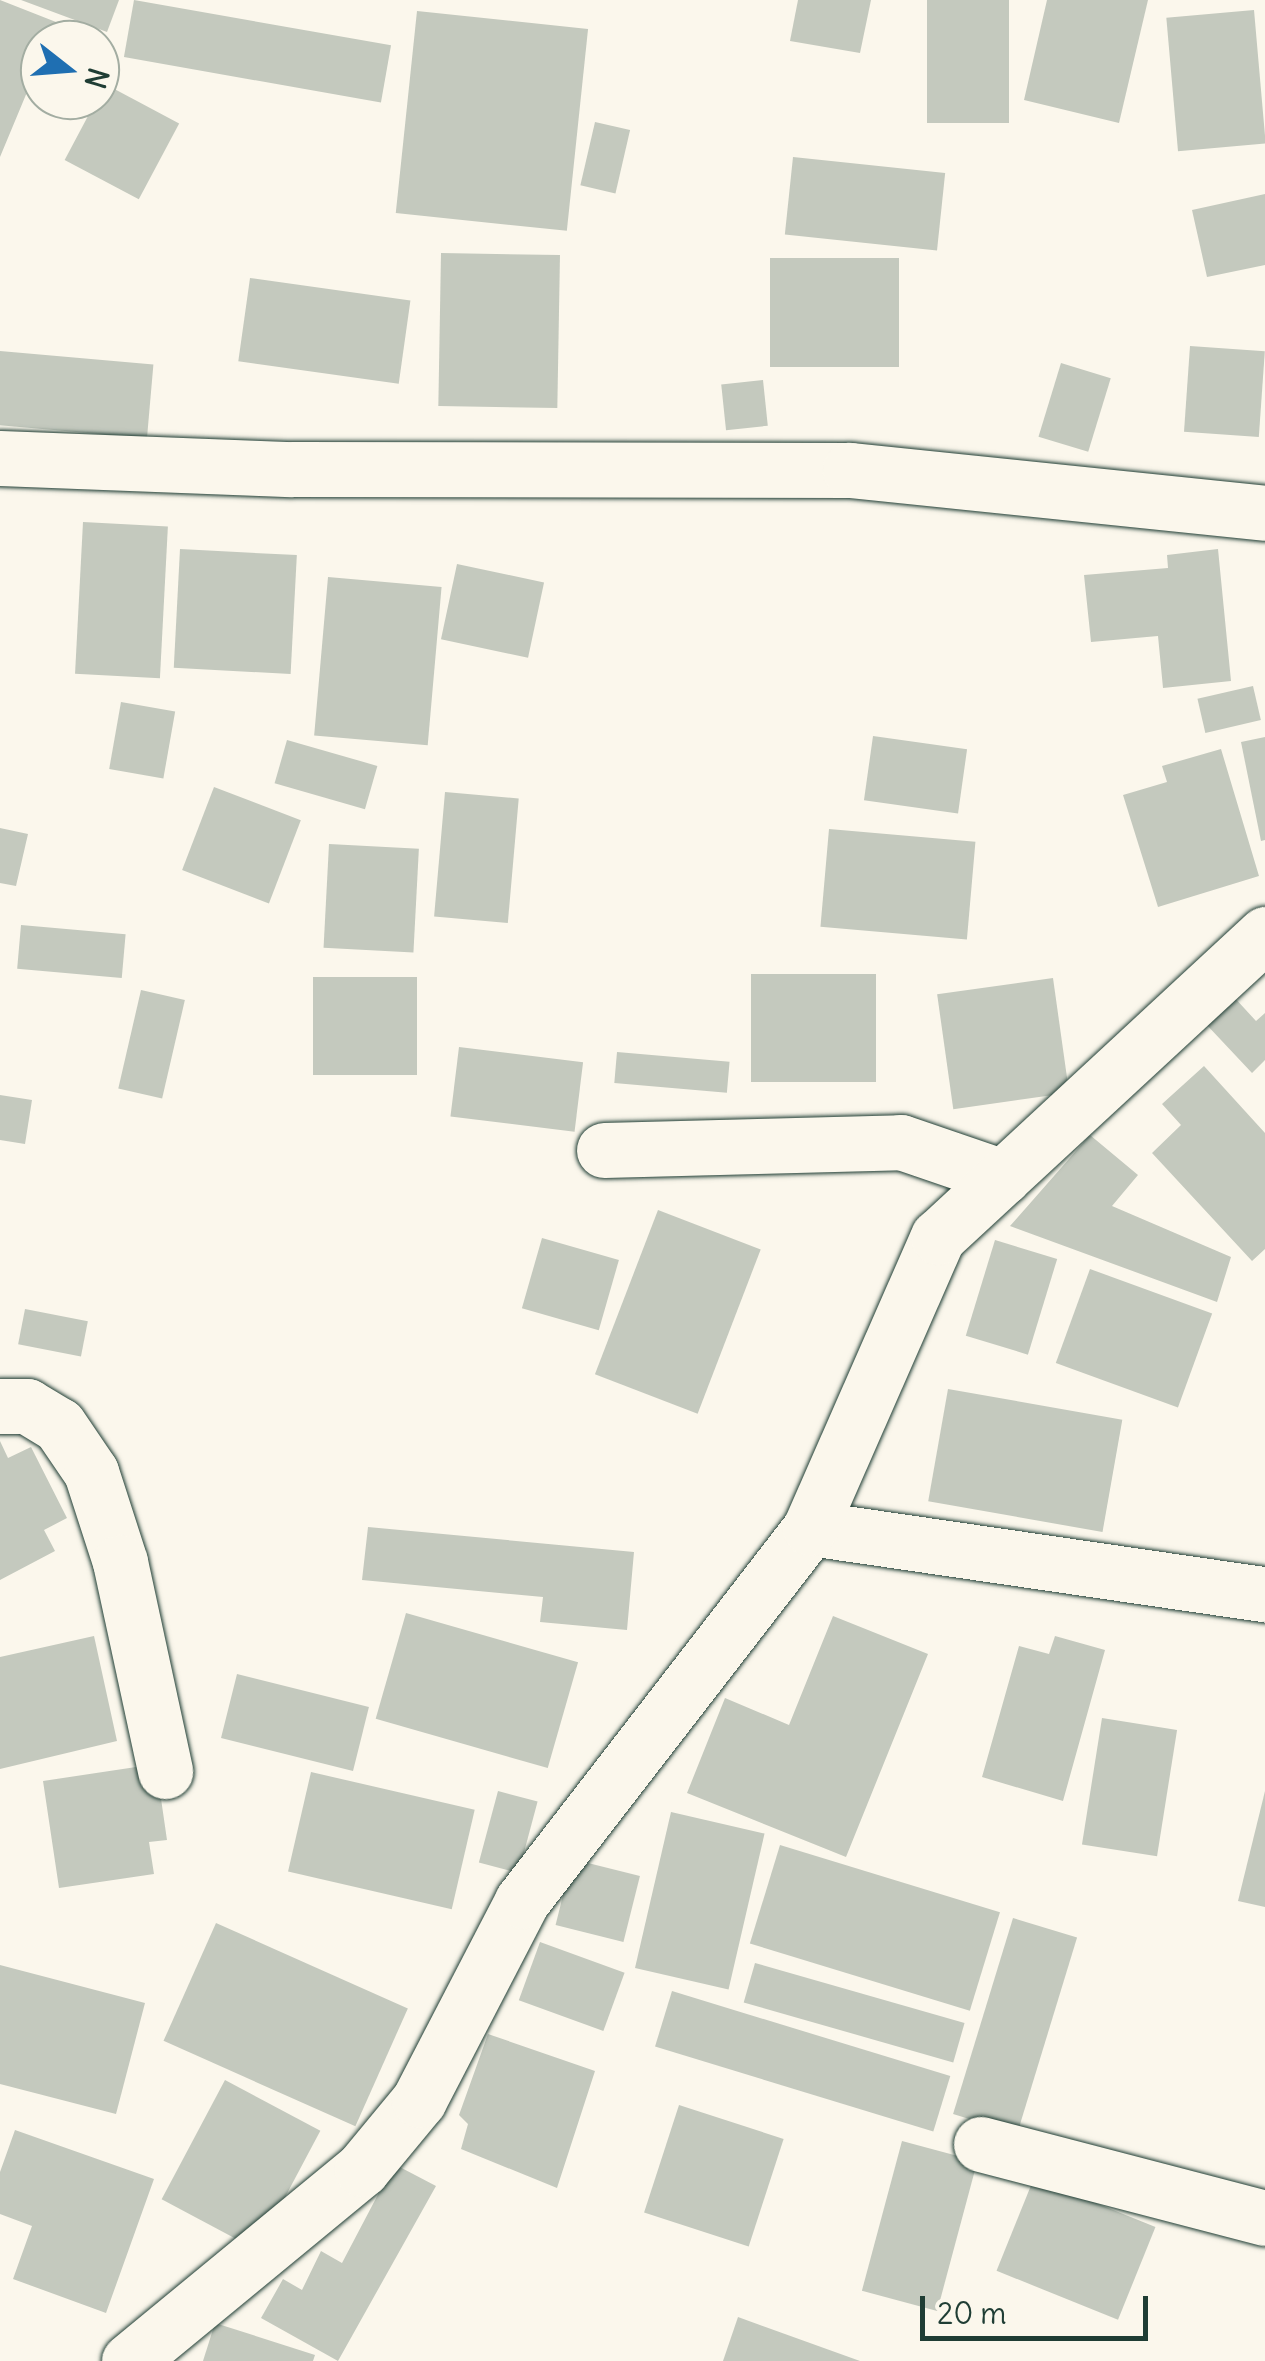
<!DOCTYPE html>
<html>
<head>
<meta charset="utf-8">
<style>
	body { margin:0 }
	#map { position:relative; width:1265px; height:2361px; overflow:hidden; background:#fbf7ec; font-family:Delius,sans-serif }
	div>[style] { position:absolute }
	.building>* { inset:0; background:#c4c9be; transform-origin:0 0 }
	.roads { filter:drop-shadow(0 0 2px #1f3d34) drop-shadow(0 0 2px #1f3d34) }
	.minor>* { height:55px; margin:-27.5px; padding:0 27.5px; transform-origin:27.5px; border-radius:27.5px; background:#fbf7ec }
	span { translate:-50% -50%; white-space:nowrap; text-align:center; line-height:1.15; -webkit-text-stroke:8px #fbf7ec; paint-order:stroke }
	.north { position:absolute; left:20px; top:20px; width:100px; height:100px; box-sizing:border-box; background:#fbf7ec; border:2px solid #a3ada2; border-radius:50%; rotate:107deg; font-size:28px; font-weight:700; line-height:40px; text-align:center; color:#1f3d34 }
	.north::after { content:''; display:block; margin:auto; width:35px; height:45px; background:#1f6fb2; clip-path:polygon(50% 0,100% 100%,50% 72%,0 100%) }
	.scale { position:absolute; left:920px; top:2296px; width:228px; height:45px; box-sizing:border-box; border:5px solid #1f3d34; border-top:0; padding-left:12px; font-size:30px; line-height:35px; white-space:nowrap; color:#1f3d34; -webkit-text-stroke:8px #fbf7ec; paint-order:stroke }
</style>
</head>
<body>
<div id="map">
	<div class="building">
		<div style="clip-path:polygon(0 0,56px 22px,49px 40px,40px 40px,40px 61px,0 157px)"></div>
		<div style="clip-path:polygon(21px 0,119px 0,107px 32px)"></div>
		<div style="left:134px;top:0;width:261px;height:58px;rotate:10deg"></div>
		<div style="clip-path:polygon(798px 0,871px 0,860px 53px,790px 41px)"></div>
		<div style="left:927px;top:0;width:82px;height:123px"></div>
		<div style="clip-path:polygon(1047px 0,1148px 0,1119px 123px,1024px 100px)"></div>
		<div style="left:1254px;top:10px;width:134px;height:88px;rotate:85deg"></div>
		<div style="left:417px;top:11px;width:172px;height:203px;rotate:6deg"></div>
		<div style="left:105px;top:84px;width:84px;height:86px;rotate:28deg"></div>
		<div style="left:595px;top:122px;width:36px;height:65px;rotate:13deg"></div>
		<div style="left:793px;top:157px;width:153px;height:78px;rotate:6deg"></div>
		<div style="clip-path:polygon(1265px 194px,1265px 265px,1207px 277px,1192px 210px)"></div>
		<div style="left:441px;top:253px;width:119px;height:153px;rotate:1deg"></div>
		<div style="left:770px;top:258px;width:129px;height:109px"></div>
		<div style="left:250px;top:278px;width:162px;height:84px;rotate:8deg"></div>
		<div style="left:1190px;top:346px;width:75px;height:86px;rotate:4deg"></div>
		<div style="left:0;top:351px;width:154px;height:74px;rotate:5deg"></div>
		<div style="left:1061px;top:363px;width:52px;height:77px;rotate:17deg"></div>
		<div style="left:763px;top:380px;width:46px;height:42px;rotate:84deg"></div>
		<div style="left:83px;top:522px;width:85px;height:152px;rotate:3deg"></div>
		<div style="left:180px;top:549px;width:117px;height:119px;rotate:3deg"></div>
		<div style="clip-path:polygon(1218px 549px,1231px 681px,1163px 688px,1158px 636px,1091px 642px,1084px 575px,1168px 568px,1167px 555px)"></div>
		<div style="left:457px;top:564px;width:89px;height:77px;rotate:12deg"></div>
		<div style="left:328px;top:577px;width:114px;height:159px;rotate:5deg"></div>
		<div style="left:1253px;top:686px;width:35px;height:57px;rotate:77deg"></div>
		<div style="left:121px;top:702px;width:55px;height:68px;rotate:10deg"></div>
		<div style="left:873px;top:736px;width:95px;height:65px;rotate:8deg"></div>
		<div style="clip-path:polygon(1265px 737px,1265px 840px,1261px 841px,1241px 742px)"></div>
		<div style="left:287px;top:740px;width:94px;height:45px;rotate:16deg"></div>
		<div style="clip-path:polygon(1221px 749px,1259px 876px,1158px 907px,1123px 795px,1167px 782px,1162px 766px)"></div>
		<div style="left:214px;top:787px;width:93px;height:89px;rotate:21deg"></div>
		<div style="left:445px;top:792px;width:74px;height:125px;rotate:5deg"></div>
		<div style="clip-path:polygon(0 828px,28px 834px,16px 886px,0 883px)"></div>
		<div style="left:829px;top:829px;width:147px;height:98px;rotate:5deg"></div>
		<div style="left:329px;top:844px;width:90px;height:104px;rotate:3deg"></div>
		<div style="left:21px;top:925px;width:105px;height:44px;rotate:5deg"></div>
		<div style="left:751px;top:974px;width:125px;height:108px"></div>
		<div style="left:313px;top:977px;width:104px;height:98px"></div>
		<div style="left:1053px;top:978px;width:116px;height:117px;rotate:82deg"></div>
		<div style="left:141px;top:990px;width:45px;height:101px;rotate:13deg"></div>
		<div style="clip-path:polygon(1233px 996px,1256px 1021px,1265px 1013px,1265px 1060px,1252px 1073px,1205px 1023px)"></div>
		<div style="left:459px;top:1047px;width:125px;height:70px;rotate:7deg"></div>
		<div style="left:617px;top:1052px;width:113px;height:31px;rotate:5deg"></div>
		<div style="clip-path:polygon(1204px 1066px,1265px 1133px,1265px 1249px,1252px 1261px,1152px 1153px,1181px 1125px,1162px 1104px)"></div>
		<div style="clip-path:polygon(0 1095px,32px 1100px,25px 1144px,0 1140px)"></div>
		<div style="clip-path:polygon(1090px 1135px,1138px 1175px,1112px 1206px,1231px 1257px,1217px 1302px,1010px 1226px)"></div>
		<div style="left:658px;top:1210px;width:110px;height:176px;rotate:21deg"></div>
		<div style="left:542px;top:1238px;width:80px;height:73px;rotate:16deg"></div>
		<div style="left:995px;top:1240px;width:65px;height:100px;rotate:17deg"></div>
		<div style="left:1090px;top:1269px;width:130px;height:100px;rotate:20deg"></div>
		<div style="left:25px;top:1309px;width:64px;height:36px;rotate:11deg"></div>
		<div style="left:948px;top:1389px;width:177px;height:114px;rotate:10deg"></div>
		<div style="clip-path:polygon(0 1441px,8px 1458px,31px 1447px,67px 1518px,44px 1530px,55px 1551px,0 1580px)"></div>
		<div style="clip-path:polygon(368px 1527px,634px 1552px,627px 1630px,540px 1622px,543px 1597px,362px 1580px)"></div>
		<div style="left:406px;top:1613px;width:179px;height:110px;rotate:16deg"></div>
		<div style="clip-path:polygon(833px 1616px,928px 1654px,846px 1857px,687px 1793px,725px 1698px,789px 1725px)"></div>
		<div style="clip-path:polygon(94px 1636px,117px 1741px,0 1769px,0 1657px)"></div>
		<div style="clip-path:polygon(1055px 1636px,1105px 1650px,1063px 1801px,982px 1777px,1019px 1646px,1049px 1654px)"></div>
		<div style="left:237px;top:1674px;width:136px;height:66px;rotate:14deg"></div>
		<div style="left:1102px;top:1718px;width:76px;height:128px;rotate:9deg"></div>
		<div style="clip-path:polygon(156px 1764px,167px 1840px,149px 1842px,154px 1874px,59px 1888px,43px 1781px)"></div>
		<div style="left:311px;top:1772px;width:168px;height:102px;rotate:13deg"></div>
		<div style="left:498px;top:1791px;width:41px;height:74px;rotate:15deg"></div>
		<div style="clip-path:polygon(1265px 1791px,1265px 1907px,1238px 1901px)"></div>
		<div style="left:671px;top:1812px;width:96px;height:160px;rotate:13deg"></div>
		<div style="left:780px;top:1845px;width:230px;height:103px;rotate:17deg"></div>
		<div style="left:572px;top:1859px;width:70px;height:68px;rotate:14deg"></div>
		<div style="left:1013px;top:1918px;width:67px;height:205px;rotate:17deg"></div>
		<div style="left:216px;top:1923px;width:210px;height:129px;rotate:24deg"></div>
		<div style="left:540px;top:1942px;width:90px;height:62px;rotate:20deg"></div>
		<div style="left:755px;top:1963px;width:218px;height:41px;rotate:16deg"></div>
		<div style="clip-path:polygon(0 1965px,145px 2003px,116px 2114px,0 2084px)"></div>
		<div style="left:672px;top:1991px;width:291px;height:58px;rotate:17deg"></div>
		<div style="clip-path:polygon(488px 2034px,595px 2071px,557px 2188px,461px 2149px,468px 2124px,459px 2115px)"></div>
		<div style="left:225px;top:2080px;width:108px;height:135px;rotate:28deg"></div>
		<div style="left:679px;top:2105px;width:110px;height:113px;rotate:18deg"></div>
		<div style="clip-path:polygon(15px 2130px,154px 2179px,106px 2313px,13px 2279px,32px 2226px,0 2214px,0 2172px)"></div>
		<div style="left:902px;top:2141px;width:78px;height:155px;rotate:15deg"></div>
		<div style="clip-path:polygon(394px 2164px,436px 2186px,338px 2361px,261px 2318px,283px 2279px,302px 2290px,321px 2251px,342px 2263px)"></div>
		<div style="left:1034px;top:2178px;width:131px;height:100px;rotate:22deg"></div>
		<div style="clip-path:polygon(738px 2317px,860px 2361px,723px 2361px)"></div>
		<div style="clip-path:polygon(215px 2323px,315px 2355px,313px 2361px,203px 2361px)"></div>
	</div>
	<div class="roads">
		<div class="minor">
			<div style="left:0;top:458px;width:292px;rotate:2.2deg"></div>
			<div style="left:292px;top:469px;width:558px;rotate:0.1deg"></div>
			<div style="left:850px;top:470px;width:417px;rotate:5.9deg"></div>
			<div style="left:604px;top:1150px;width:297px;rotate:-1.5deg"></div>
			<div style="left:901px;top:1142px;width:108px;rotate:18.9deg"></div>
			<div style="left:0;top:1406px;width:27px"></div>
			<div style="left:27px;top:1406px;width:37px;rotate:31deg"></div>
			<div style="left:59px;top:1425px;width:57px;rotate:55.8deg"></div>
			<div style="left:91px;top:1472px;width:95px;rotate:72.1deg"></div>
			<div style="left:120px;top:1562px;width:214px;rotate:77.8deg"></div>
			<div style="left:810px;top:1528px;width:460px;rotate:8.3deg"></div>
			<div style="left:981px;top:2144px;width:293px;rotate:14.6deg"></div>
			<div style="left:129px;top:2361px;width:302px;rotate:-39.5deg"></div>
			<div style="left:362px;top:2169px;width:89px;rotate:-50.4deg"></div>
			<div style="left:419px;top:2100px;width:224px;rotate:-62.6deg"></div>
			<div style="left:522px;top:1901px;width:471px;rotate:-52.3deg"></div>
			<div style="left:810px;top:1528px;width:318px;rotate:-66.3deg"></div>
			<div style="left:938px;top:1237px;width:446px;rotate:-42.8deg"></div>
		</div>
	</div>
	<div class="north">N</div>
	<div class="scale">20 m</div>
</div>
</body>
</html>
